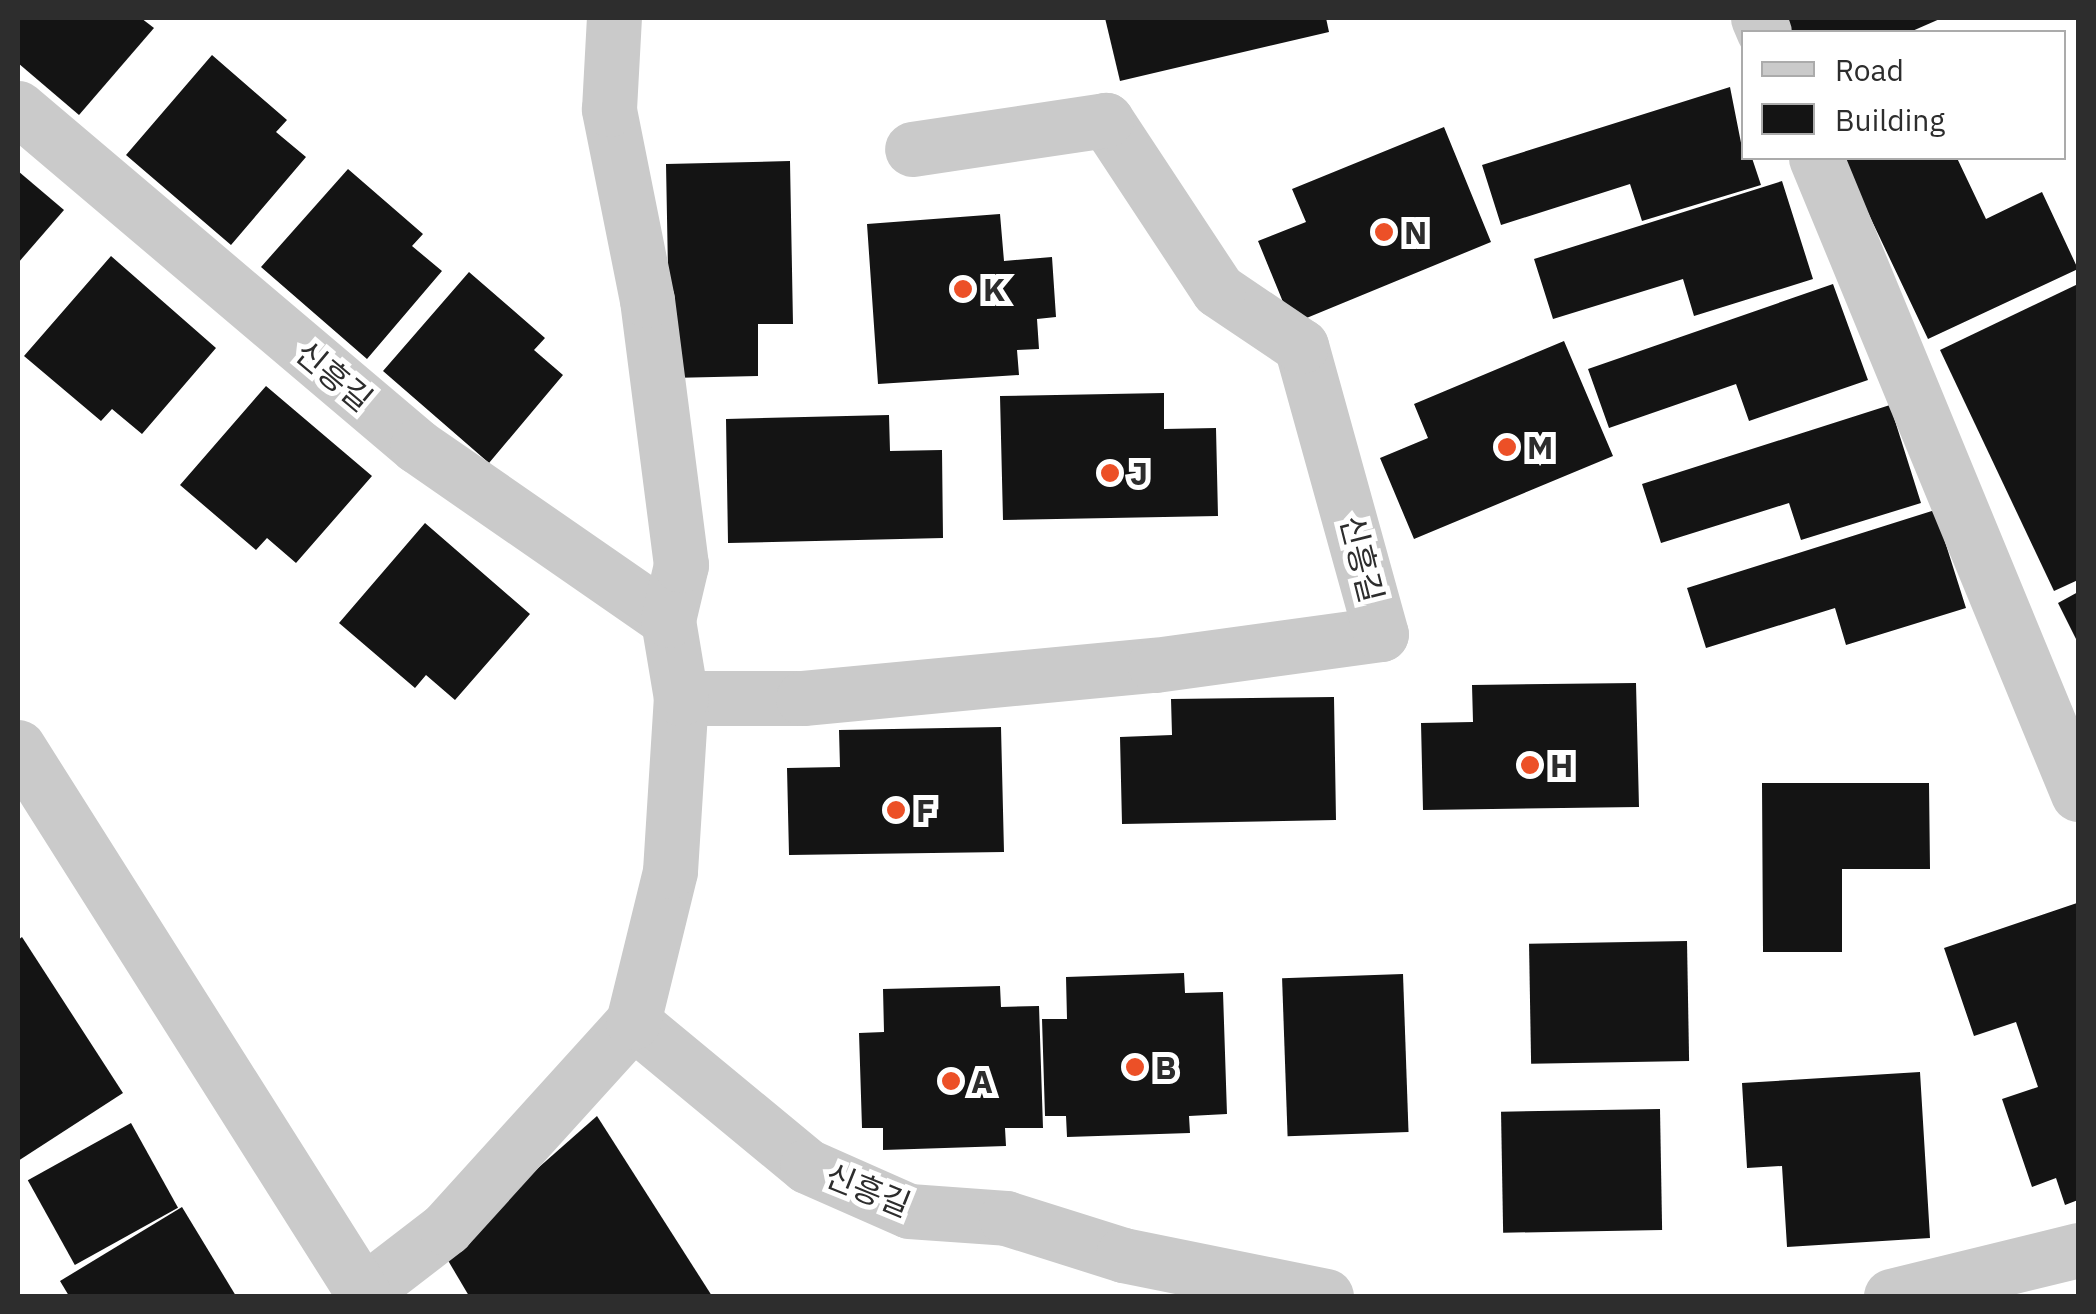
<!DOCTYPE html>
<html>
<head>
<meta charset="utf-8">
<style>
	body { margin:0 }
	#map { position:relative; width:2096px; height:1314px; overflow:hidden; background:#fff; font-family:"IBM Plex Sans","Noto Sans KR",sans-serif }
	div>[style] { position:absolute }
	.building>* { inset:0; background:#141414; transform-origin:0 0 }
	.minor>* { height:55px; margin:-27.5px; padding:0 27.5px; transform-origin:27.5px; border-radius:27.5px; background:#cacaca }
	.tertiary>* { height:55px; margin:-27.5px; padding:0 27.5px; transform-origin:27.5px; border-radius:27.5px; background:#cacaca }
	.dots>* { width:28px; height:28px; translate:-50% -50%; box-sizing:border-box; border:5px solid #fff; border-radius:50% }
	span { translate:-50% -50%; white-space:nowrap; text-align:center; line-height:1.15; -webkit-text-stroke:10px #fff; paint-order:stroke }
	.poi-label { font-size:32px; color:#2d2d2d; font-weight:700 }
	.left { translate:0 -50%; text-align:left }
	.street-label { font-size:32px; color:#2d2d2d }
	.frame { position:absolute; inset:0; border:20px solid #2d2d2d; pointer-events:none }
	.legend { position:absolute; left:1741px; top:30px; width:325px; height:130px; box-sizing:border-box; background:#fff; border:2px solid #ababab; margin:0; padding:12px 18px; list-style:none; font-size:30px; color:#2d2d2d }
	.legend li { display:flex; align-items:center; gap:20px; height:50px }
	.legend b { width:50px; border:2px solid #ababab }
</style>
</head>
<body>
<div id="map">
	<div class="building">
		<div style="clip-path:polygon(18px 18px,141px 18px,154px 28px,79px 115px,18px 63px)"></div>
		<div style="clip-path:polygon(1105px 18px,1326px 18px,1329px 32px,1120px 81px)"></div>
		<div style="clip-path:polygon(1779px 18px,1942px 18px,1910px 32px,1786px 32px)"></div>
		<div style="clip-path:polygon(212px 55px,287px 120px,276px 132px,306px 157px,231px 245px,126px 155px)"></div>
		<div style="clip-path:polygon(1730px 87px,1744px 158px,1752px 158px,1761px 185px,1642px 221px,1630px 184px,1501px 225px,1482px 165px)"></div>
		<div style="clip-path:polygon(1444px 127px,1491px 242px,1292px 324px,1258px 241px,1306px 222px,1292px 189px)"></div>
		<div style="clip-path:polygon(1842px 158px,1957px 158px,1986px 219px,2042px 192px,2078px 269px,1928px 339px)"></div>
		<div style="clip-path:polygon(790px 161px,793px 324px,758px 324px,758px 376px,670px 378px,666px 164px)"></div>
		<div style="clip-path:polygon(348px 169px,423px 234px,412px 246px,442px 271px,367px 359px,261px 267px)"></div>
		<div style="clip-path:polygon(18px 171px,64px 210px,18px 263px)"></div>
		<div style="clip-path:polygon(1782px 181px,1813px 279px,1694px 316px,1683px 279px,1553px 319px,1534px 259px)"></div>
		<div style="clip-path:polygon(1000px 214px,1004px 261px,1052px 257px,1056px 317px,1037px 319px,1039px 349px,1017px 350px,1019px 375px,878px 384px,867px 224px)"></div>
		<div style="clip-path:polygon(111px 256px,216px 348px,142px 434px,112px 409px,101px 421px,24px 356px)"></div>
		<div style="clip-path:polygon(469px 272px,545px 338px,534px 350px,563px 375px,489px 463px,383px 371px)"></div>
		<div style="clip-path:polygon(1833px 284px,1868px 380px,1749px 421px,1736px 384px,1609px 428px,1588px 369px)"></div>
		<div style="clip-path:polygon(2078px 284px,2078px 580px,2054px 591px,1940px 350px)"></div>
		<div style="clip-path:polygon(1564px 341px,1613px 456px,1414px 539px,1380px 458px,1428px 438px,1414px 404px)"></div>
		<div style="clip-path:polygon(266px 386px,372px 476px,296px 563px,267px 538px,256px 550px,180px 485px)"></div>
		<div style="clip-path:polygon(1164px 393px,1164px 429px,1216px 428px,1218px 516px,1003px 520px,1000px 396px)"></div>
		<div style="clip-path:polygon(1890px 405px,1921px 503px,1801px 540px,1789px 503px,1661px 543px,1642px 484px)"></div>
		<div style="clip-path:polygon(889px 415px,890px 451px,942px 450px,943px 538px,728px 543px,726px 419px)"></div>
		<div style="clip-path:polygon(1935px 510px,1966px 608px,1846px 645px,1835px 608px,1706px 648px,1687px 588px)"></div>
		<div style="clip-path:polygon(425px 523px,530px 614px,455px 700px,426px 675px,415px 688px,339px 623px)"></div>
		<div style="clip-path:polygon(2078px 592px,2078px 643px,2058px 603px)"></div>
		<div style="clip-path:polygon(1636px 683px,1639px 807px,1423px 810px,1421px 723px,1473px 722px,1472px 685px)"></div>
		<div style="clip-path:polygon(1334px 697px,1336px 820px,1122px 824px,1120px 737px,1172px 735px,1171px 699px)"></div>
		<div style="clip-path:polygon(1001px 727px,1004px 852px,789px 855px,787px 768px,840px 767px,839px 730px)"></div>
		<div style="clip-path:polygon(1762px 783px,1929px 783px,1930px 869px,1842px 869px,1842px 952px,1763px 952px)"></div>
		<div style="clip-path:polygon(2077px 903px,2078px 1200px,2065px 1205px,2056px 1178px,2032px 1187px,2002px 1099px,2038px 1087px,2016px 1022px,1974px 1036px,1944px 948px)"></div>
		<div style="clip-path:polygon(22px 937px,123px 1093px,18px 1161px,18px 940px)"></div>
		<div style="left:1687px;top:941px;width:120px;height:158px;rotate:89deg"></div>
		<div style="clip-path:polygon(1184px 973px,1185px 993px,1223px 992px,1227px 1114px,1189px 1116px,1190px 1133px,1067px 1137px,1066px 1116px,1045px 1116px,1042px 1019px,1067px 1019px,1066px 977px)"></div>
		<div style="left:1403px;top:974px;width:158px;height:121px;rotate:88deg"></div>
		<div style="clip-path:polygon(1000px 986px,1001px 1007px,1039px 1006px,1043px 1128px,1005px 1128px,1006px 1146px,883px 1150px,883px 1128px,862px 1128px,859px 1033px,884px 1032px,883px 989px)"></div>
		<div style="clip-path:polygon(1920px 1072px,1930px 1238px,1787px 1247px,1782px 1166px,1747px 1168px,1742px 1083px)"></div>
		<div style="left:1660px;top:1109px;width:121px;height:159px;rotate:89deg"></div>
		<div style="clip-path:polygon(597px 1116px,712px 1296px,469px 1296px,443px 1252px)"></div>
		<div style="left:131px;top:1123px;width:97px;height:118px;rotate:61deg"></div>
		<div style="clip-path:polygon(182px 1207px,236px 1296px,69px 1296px,60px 1281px)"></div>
	</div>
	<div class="minor">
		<div style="left:1758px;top:18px;width:15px;rotate:67deg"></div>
		<div style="left:18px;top:108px;width:523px;rotate:40.27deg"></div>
		<div style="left:417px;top:446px;width:305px;rotate:34.7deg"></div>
		<div style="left:1816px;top:158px;width:688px;rotate:67.61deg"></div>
		<div style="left:681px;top:698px;width:122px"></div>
		<div style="left:803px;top:698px;width:354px;rotate:-5.4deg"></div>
		<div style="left:1155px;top:665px;width:228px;rotate:-7.8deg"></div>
		<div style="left:1381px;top:634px;width:299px;rotate:-105.5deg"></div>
		<div style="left:1301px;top:346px;width:100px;rotate:-146deg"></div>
		<div style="left:1218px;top:290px;width:204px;rotate:-123.4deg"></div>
		<div style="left:1106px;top:120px;width:196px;rotate:171.5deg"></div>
		<div style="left:633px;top:1022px;width:226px;rotate:39.6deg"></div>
		<div style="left:807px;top:1166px;width:111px;rotate:23.8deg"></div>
		<div style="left:909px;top:1211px;width:97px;rotate:4.1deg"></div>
		<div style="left:1006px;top:1218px;width:123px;rotate:17.5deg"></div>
		<div style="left:1123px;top:1255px;width:207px;rotate:11.4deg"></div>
		<div style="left:363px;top:1292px;width:105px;rotate:-37.6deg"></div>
		<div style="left:446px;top:1228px;width:278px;rotate:-47.8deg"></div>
		<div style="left:633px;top:1022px;width:155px;rotate:-76.2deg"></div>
		<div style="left:670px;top:871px;width:173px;rotate:-86.4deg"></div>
		<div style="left:681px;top:698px;width:79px;rotate:-99.5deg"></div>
		<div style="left:668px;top:620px;width:57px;rotate:-76.7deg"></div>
		<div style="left:681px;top:565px;width:267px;rotate:-97.3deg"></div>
		<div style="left:647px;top:300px;width:195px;rotate:-101.3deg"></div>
		<div style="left:609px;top:109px;width:91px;rotate:-86.9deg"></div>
		<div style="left:1891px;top:1296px;width:193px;rotate:-13.8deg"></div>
	</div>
	<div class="tertiary">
		<div style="left:18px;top:747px;width:649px;rotate:57.7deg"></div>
	</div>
	<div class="dots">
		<div style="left:1384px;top:232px;background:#ec5027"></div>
		<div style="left:963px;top:289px;background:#ec5027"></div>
		<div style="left:1507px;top:447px;background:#ec5027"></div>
		<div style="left:1110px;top:473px;background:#ec5027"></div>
		<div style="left:1530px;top:765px;background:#ec5027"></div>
		<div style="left:896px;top:810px;background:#ec5027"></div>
		<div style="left:1135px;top:1067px;background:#ec5027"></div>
		<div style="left:951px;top:1081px;background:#ec5027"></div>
	</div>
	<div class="poi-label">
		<span class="left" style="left:1404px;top:232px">N</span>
		<span class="left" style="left:983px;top:289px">K</span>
		<span class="left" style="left:1527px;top:447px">M</span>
		<span class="left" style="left:1130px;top:473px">J</span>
		<span class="left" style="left:1550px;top:765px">H</span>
		<span class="left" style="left:916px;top:810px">F</span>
		<span class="left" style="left:1155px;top:1067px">B</span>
		<span class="left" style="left:971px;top:1081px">A</span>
	</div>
	<div class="street-label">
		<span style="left:334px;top:376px;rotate:40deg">신흥길</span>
		<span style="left:1362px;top:559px;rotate:76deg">신흥길</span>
		<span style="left:868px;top:1190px;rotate:22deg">신흥길</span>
	</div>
	<div class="frame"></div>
	<ul class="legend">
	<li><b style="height:12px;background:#cacaca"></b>Road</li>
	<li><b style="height:28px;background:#141414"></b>Building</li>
	</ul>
</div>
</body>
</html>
